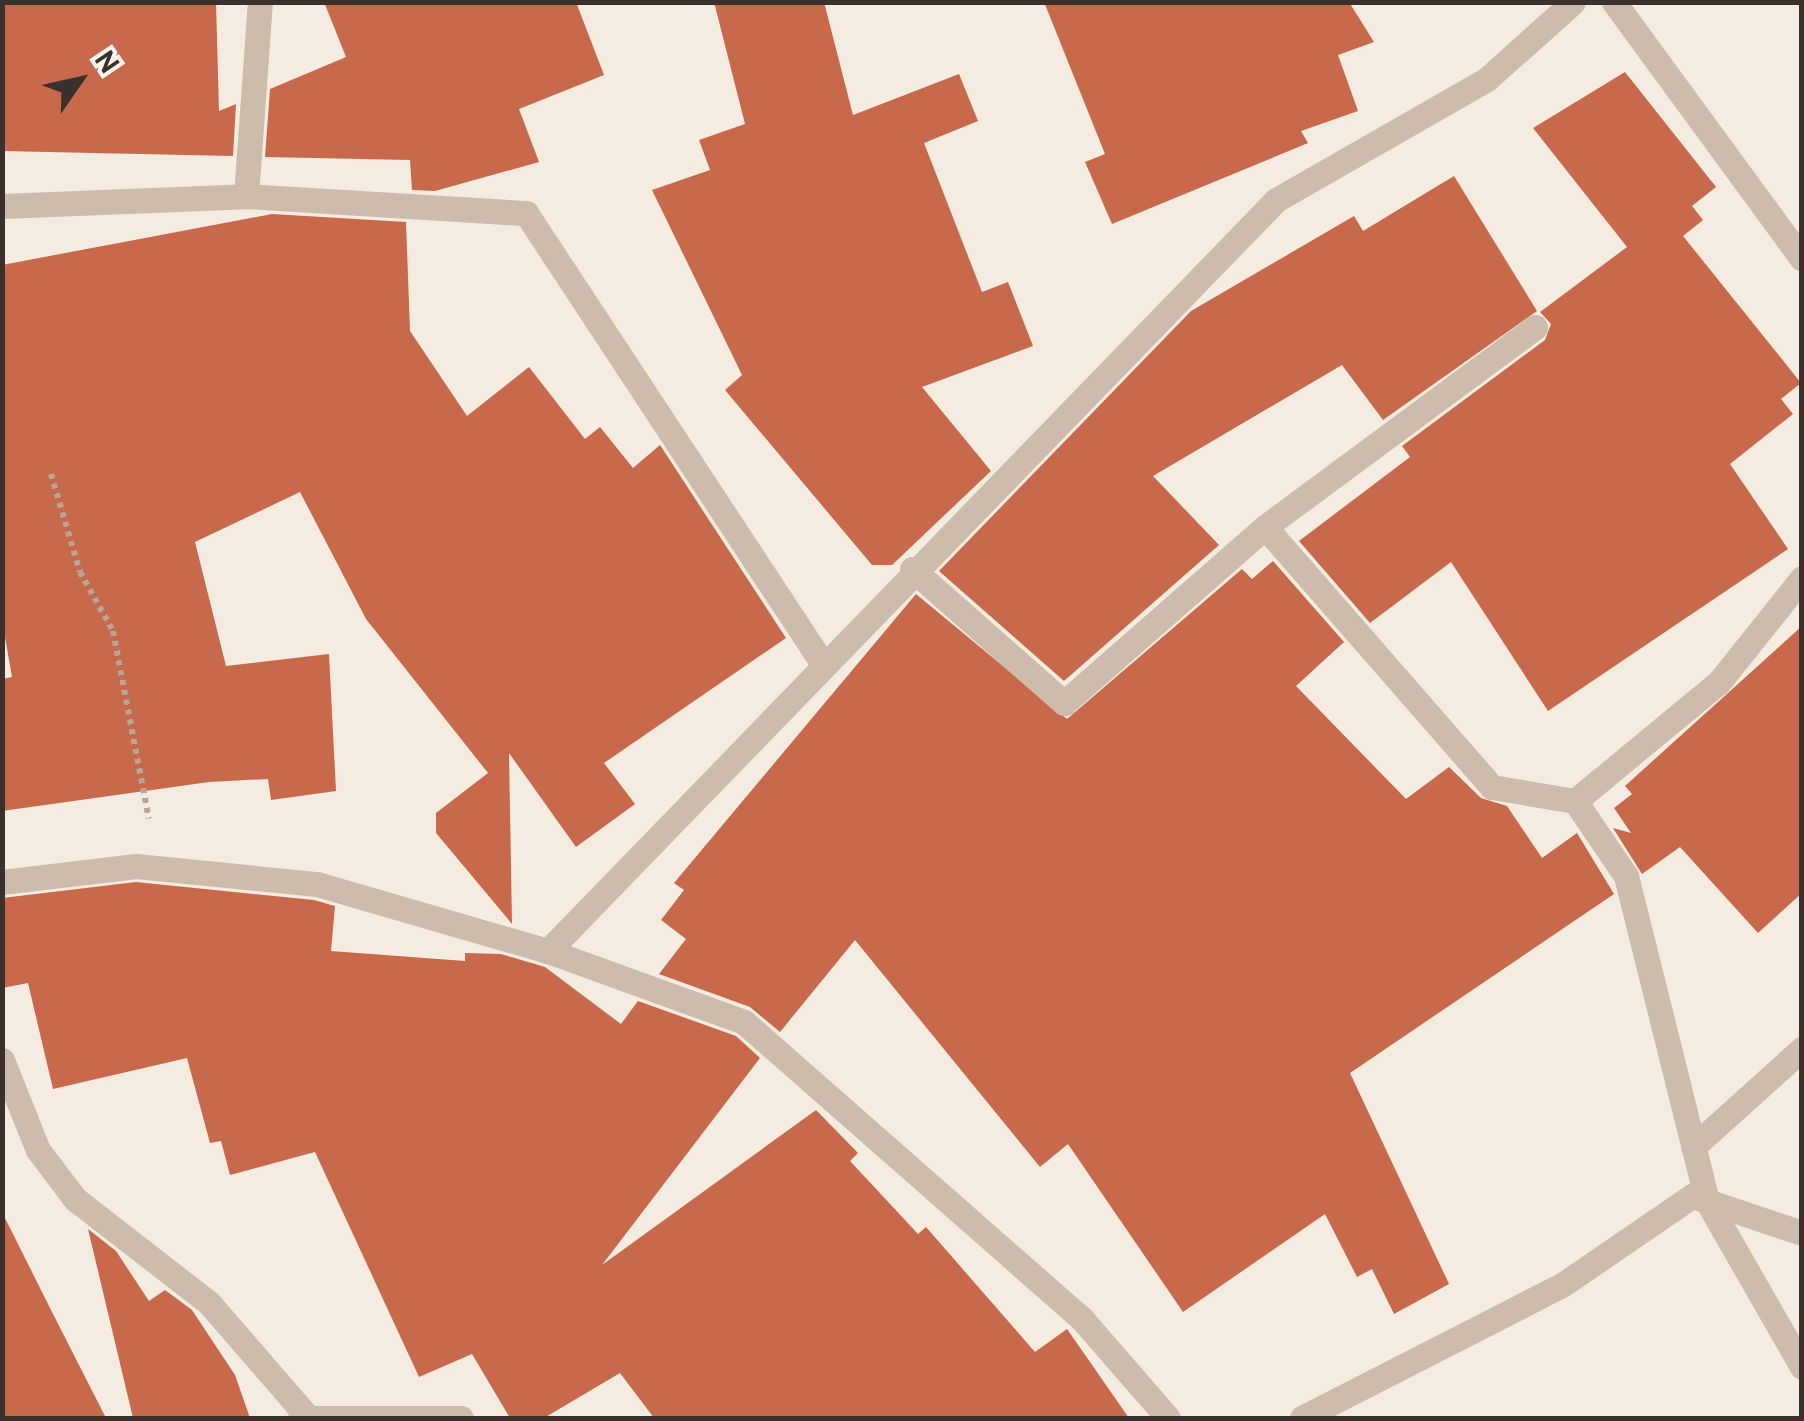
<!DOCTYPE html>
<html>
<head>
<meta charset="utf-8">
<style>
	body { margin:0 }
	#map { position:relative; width:1804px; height:1421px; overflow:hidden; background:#f4ebe1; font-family:Overpass,sans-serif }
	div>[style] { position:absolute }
	.building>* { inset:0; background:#c8694b }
	.path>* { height:6px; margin-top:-3px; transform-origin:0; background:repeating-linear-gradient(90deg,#b9a596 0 5px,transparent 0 10px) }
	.minor>* { height:25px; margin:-12.5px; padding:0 12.5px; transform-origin:12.5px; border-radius:12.5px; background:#cdbbac }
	span { translate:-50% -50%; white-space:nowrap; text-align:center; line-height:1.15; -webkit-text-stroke:10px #fbf5ee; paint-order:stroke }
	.frame { position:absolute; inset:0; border:5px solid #3b302b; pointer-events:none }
	.north { position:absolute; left:30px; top:30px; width:100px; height:100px; -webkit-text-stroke:8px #fbf5ee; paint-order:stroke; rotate:56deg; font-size:28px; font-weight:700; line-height:40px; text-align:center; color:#3b302b }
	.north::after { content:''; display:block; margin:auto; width:35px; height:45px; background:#3b302b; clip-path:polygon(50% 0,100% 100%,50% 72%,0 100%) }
</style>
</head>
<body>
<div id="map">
	<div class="building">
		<div style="clip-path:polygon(2px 2px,216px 2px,219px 111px,236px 104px,233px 156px,2px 151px)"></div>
		<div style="clip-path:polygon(324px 2px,576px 2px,604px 75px,519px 109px,539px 162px,435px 191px,412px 190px,410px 160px,265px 157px,270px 89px,346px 57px)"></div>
		<div style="clip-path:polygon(714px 2px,824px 2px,853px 115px,959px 74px,978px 121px,924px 143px,982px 292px,1008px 282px,1033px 346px,922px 387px,991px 471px,892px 565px,872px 565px,725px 390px,742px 375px,652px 190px,710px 170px,699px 140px,745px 124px)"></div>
		<div style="clip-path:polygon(1044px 2px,1349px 2px,1374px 42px,1338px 55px,1358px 111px,1301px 131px,1308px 143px,1112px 224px,1085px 162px,1105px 154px)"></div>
		<div style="clip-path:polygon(1625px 72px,1716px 187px,1692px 206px,1703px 220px,1683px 236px,1801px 383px,1781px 399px,1793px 414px,1730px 464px,1788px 549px,1548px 711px,1451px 562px,1370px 623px,1299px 541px,1410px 457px,1402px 446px,1545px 340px,1551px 324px,1540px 312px,1627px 247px,1533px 128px)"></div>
		<div style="clip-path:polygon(1454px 176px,1537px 311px,1383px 420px,1342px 365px,1153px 476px,1219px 545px,1064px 681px,939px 571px,1191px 311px,1354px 216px,1363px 231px)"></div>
		<div style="clip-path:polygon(272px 214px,406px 222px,410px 331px,467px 416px,529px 367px,585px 439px,600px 427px,633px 468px,660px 445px,786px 638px,604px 763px,635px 804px,576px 847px,509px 753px,512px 924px,436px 833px,436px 813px,488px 773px,366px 619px,300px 492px,195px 542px,226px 666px,329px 654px,336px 791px,271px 800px,268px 779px,209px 782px,2px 811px,2px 679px,12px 677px,2px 620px,2px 265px)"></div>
		<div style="clip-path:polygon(1273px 561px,1344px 642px,1296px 686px,1406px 799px,1449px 767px,1481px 798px,1507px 806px,1542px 858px,1577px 833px,1614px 894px,1350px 1073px,1449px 1284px,1394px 1314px,1372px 1269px,1357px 1277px,1325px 1214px,1183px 1312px,1068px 1144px,1040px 1167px,855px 940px,780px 1032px,750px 1007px,659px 974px,686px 939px,661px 920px,684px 890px,674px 883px,916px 594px,1067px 719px,1242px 569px,1252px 579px)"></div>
		<div style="clip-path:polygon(1802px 626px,1802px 893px,1758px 933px,1680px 847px,1642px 874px,1613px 828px,1631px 833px,1614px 808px,1632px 794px,1625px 786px)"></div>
		<div style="clip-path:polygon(136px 882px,314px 900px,335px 906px,331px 951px,465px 961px,465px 953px,501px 954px,545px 967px,621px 1024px,638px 1001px,736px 1036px,760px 1058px,602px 1265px,816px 1110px,858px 1153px,850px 1161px,918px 1234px,926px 1227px,1035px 1352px,1067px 1329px,1129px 1418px,654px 1418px,620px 1373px,544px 1418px,510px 1418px,472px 1354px,419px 1377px,315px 1152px,230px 1175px,221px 1141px,210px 1143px,187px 1058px,53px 1089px,28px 983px,2px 988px,2px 898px)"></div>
		<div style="clip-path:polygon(2px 1212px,52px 1312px,106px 1418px,2px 1418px)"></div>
		<div style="clip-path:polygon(88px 1229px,116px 1251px,149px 1301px,165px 1290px,192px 1310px,235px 1375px,250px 1418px,133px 1418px)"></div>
	</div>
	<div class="path">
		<div style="left:51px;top:474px;width:102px;rotate:73.5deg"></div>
		<div style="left:80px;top:572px;width:68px;rotate:60.8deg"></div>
		<div style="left:113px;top:631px;width:191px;rotate:79.2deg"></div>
	</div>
	<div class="minor">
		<div style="left:1614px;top:2px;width:318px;rotate:53.8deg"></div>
		<div style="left:246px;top:196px;width:281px;rotate:3.5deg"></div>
		<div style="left:526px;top:213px;width:536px;rotate:56.64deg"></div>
		<div style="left:2px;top:206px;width:244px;rotate:-2.3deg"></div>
		<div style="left:246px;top:196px;width:195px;rotate:-85.9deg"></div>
		<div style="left:1265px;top:527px;width:336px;rotate:-36.5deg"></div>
		<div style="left:912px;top:569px;width:203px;rotate:41.4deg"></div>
		<div style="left:1064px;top:703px;width:267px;rotate:-41.2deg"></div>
		<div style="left:1265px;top:527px;width:345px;rotate:48.9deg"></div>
		<div style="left:1492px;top:787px;width:84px;rotate:9.6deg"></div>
		<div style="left:1575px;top:801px;width:187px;rotate:-39.6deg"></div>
		<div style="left:1719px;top:682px;width:133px;rotate:-51.4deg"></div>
		<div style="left:1575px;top:801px;width:91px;rotate:55.8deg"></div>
		<div style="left:1626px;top:876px;width:335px;rotate:76deg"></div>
		<div style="left:1707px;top:1201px;width:191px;rotate:60.2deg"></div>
		<div style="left:2px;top:882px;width:135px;rotate:-6.8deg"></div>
		<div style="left:136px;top:866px;width:182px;rotate:5.7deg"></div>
		<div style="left:317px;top:884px;width:241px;rotate:16.2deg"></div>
		<div style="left:548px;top:951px;width:208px;rotate:19.9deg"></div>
		<div style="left:744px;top:1022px;width:450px;rotate:41.3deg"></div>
		<div style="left:1082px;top:1319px;width:131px;rotate:49deg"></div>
		<div style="left:548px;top:951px;width:1046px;rotate:-45.89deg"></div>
		<div style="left:1276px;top:200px;width:243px;rotate:-29.8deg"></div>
		<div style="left:1487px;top:79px;width:115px;rotate:-41.8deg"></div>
		<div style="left:2px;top:1060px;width:97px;rotate:68.2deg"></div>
		<div style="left:38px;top:1150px;width:61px;rotate:52.9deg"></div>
		<div style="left:75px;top:1199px;width:170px;rotate:37.8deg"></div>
		<div style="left:209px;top:1303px;width:148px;rotate:49.1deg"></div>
		<div style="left:1693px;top:1147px;width:147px;rotate:-42deg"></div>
		<div style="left:300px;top:1418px;width:161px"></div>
		<div style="left:1302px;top:1418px;width:292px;rotate:-27.1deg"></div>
		<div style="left:1562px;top:1285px;width:158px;rotate:-34.4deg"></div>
		<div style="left:1692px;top:1196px;width:116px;rotate:18.6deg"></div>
	</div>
	<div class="frame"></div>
	<div class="north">N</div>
</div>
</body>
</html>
